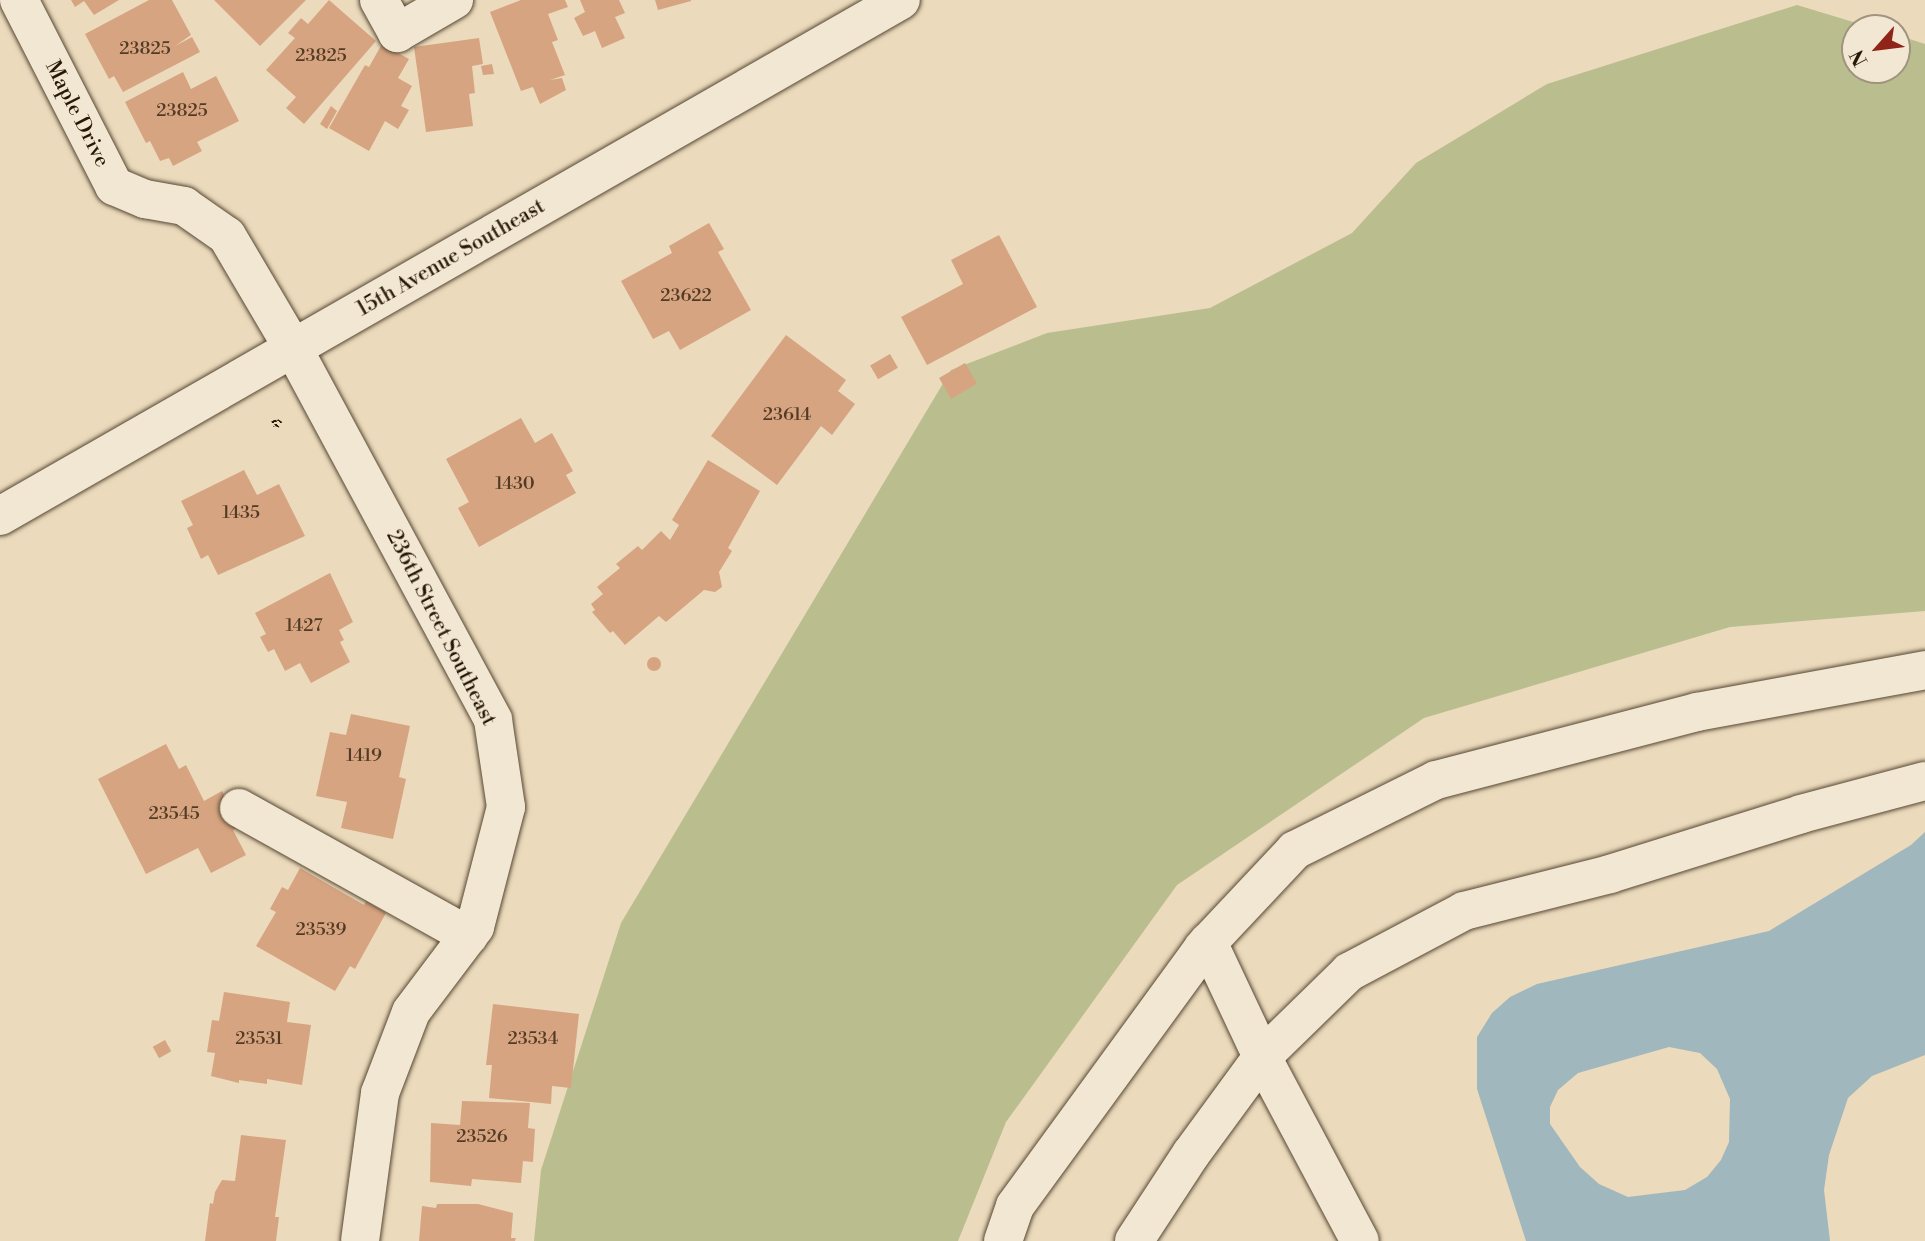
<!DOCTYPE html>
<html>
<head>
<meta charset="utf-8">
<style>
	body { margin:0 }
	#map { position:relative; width:1925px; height:1241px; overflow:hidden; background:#ebdabc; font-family:"Libre Bodoni",serif }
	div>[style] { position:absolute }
	.green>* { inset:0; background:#babe8e }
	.water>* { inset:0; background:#9fb7bd }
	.building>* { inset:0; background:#d7a481; transform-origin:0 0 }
	.round { border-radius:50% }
	.path>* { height:4.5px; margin-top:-2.25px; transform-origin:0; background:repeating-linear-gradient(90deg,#251805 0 2px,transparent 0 5.5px) }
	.roads { filter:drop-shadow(0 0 2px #564833) drop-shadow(0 0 2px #564833) }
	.minor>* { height:38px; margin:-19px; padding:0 19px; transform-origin:19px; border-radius:19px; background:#f2e7d3 }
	span { translate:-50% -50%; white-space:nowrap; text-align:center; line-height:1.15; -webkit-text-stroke:5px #f2e7d3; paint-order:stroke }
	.number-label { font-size:18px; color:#523b24 }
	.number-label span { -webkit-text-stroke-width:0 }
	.street-label { font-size:21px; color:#251805 }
	.north { position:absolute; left:1841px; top:14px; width:70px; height:70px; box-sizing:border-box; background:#f2e7d3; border:2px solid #a09481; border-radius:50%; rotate:242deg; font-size:19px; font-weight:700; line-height:28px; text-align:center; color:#251805 }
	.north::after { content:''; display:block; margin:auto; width:24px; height:32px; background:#8f2418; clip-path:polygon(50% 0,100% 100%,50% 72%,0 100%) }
</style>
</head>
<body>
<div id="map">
	<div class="green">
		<div style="clip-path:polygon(1797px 5px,1873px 28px,1855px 28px,1855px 70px,1897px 70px,1897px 35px,1925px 44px,1925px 611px,1730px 627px,1424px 718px,1177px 885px,1006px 1122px,958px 1241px,534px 1241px,541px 1170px,621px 923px,951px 370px,1047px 333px,1210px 308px,1352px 233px,1416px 163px,1547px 84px)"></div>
	</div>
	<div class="water">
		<div style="clip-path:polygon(evenodd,1925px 832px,1925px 1055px,1872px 1076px,1848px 1098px,1829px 1155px,1824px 1190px,1830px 1241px,1526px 1241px,1477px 1089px,1477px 1037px,1492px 1013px,1510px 997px,1537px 984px,1769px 931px,1911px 845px,1925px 832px,1669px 1047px,1700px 1053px,1717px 1069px,1730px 1099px,1729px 1142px,1721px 1160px,1707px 1177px,1685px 1190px,1628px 1197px,1599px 1184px,1580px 1167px,1550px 1124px,1550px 1107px,1558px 1090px,1578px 1073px,1669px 1047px)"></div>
	</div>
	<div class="building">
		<div style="clip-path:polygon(71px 0,119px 0,94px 15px,84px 1px,75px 7px)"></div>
		<div style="clip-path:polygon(149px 0,172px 0,191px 35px,175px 46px,192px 37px,200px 52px,123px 92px,114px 76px,109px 79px,85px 34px)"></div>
		<div style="clip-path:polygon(214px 0,306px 0,260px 46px)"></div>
		<div style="clip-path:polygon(329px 0,376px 41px,304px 124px,286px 108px,296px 97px,266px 70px,295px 38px,288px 33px,301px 18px,308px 24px)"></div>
		<div style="clip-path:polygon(521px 0,565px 0,568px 7px,548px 14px,558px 40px,552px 42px,565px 75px,550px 80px,562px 78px,566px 90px,540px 104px,533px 87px,521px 91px,490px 12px)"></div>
		<div style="clip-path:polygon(580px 0,619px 0,625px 13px,615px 17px,625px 38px,602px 48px,595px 31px,583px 36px,574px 18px,585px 12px)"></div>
		<div style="clip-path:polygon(655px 0,691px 0,691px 1px,658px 10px)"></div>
		<div style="clip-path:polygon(479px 38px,483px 64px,472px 66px,475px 93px,469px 94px,473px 126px,426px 132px,414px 47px)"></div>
		<div style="clip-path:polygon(382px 44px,409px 59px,398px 78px,412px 86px,401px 106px,409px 110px,398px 129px,385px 121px,369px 151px,329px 128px,365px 65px,369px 67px)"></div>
		<div style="clip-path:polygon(492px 64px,494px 74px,483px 75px,481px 66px)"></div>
		<div style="clip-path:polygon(183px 72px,191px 89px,216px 76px,239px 121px,197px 142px,202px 151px,173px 166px,169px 158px,160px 161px,150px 141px,146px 143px,125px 102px)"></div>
		<div style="clip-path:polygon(331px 106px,337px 111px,327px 129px,320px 124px)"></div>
		<div style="clip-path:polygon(709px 223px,724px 249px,718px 252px,751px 310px,680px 350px,669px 331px,653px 339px,621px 281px,672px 253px,669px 246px)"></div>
		<div style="clip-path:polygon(999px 235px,1037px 307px,927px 365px,901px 317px,963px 284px,951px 260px)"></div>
		<div style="clip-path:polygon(786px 335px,846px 380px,838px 391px,855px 404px,832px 435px,821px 426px,777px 485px,711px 436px)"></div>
		<div style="left:890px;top:354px;width:16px;height:23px;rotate:60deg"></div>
		<div style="left:965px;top:363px;width:24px;height:30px;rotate:60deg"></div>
		<div style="clip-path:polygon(521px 418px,535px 443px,552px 433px,573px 471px,566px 475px,576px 493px,479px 547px,458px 508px,469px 502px,446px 459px)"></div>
		<div style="clip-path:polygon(708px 460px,760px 491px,728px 548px,732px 551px,719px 572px,722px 587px,715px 592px,704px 590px,666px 622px,659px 616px,625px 645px,613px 631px,610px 633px,592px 612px,595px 610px,591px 604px,603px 594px,597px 587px,620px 568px,616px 564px,638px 546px,642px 550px,661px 531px,670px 540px,679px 525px,672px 520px)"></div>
		<div style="clip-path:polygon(244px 470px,257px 495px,279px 484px,305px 536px,218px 575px,208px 555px,201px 559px,187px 528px,193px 525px,181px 501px)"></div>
		<div style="clip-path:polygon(330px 573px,353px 622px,339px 630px,344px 640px,340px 642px,350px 662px,311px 683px,300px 663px,285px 671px,274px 649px,268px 652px,260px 637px,266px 634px,255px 613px)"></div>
		<div class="round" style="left:647px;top:657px;width:14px;height:14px"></div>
		<div style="clip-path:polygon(351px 714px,410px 726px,399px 777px,406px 779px,393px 839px,341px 828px,347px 802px,316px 796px,330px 732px,346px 735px)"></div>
		<div style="clip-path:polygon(166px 744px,179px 769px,186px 765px,204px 801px,222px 791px,240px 826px,233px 830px,246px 855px,211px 873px,198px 848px,146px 874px,98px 779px)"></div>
		<div style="clip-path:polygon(300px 868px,364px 905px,366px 901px,386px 913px,355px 969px,350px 966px,335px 991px,256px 946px,276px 912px,270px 909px,282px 887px,288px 890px)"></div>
		<div style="clip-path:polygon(224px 992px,290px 1002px,287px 1022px,311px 1025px,302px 1085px,267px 1079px,267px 1084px,239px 1080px,239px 1083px,211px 1076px,215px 1053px,207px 1052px,212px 1020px,219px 1021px)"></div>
		<div style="clip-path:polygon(493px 1004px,579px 1014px,571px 1088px,552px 1086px,551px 1104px,489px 1098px,492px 1065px,486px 1065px)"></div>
		<div style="left:165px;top:1040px;width:13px;height:14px;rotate:61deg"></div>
		<div style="clip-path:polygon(462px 1101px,530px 1103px,528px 1128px,535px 1129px,533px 1162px,523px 1161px,521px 1183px,472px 1179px,471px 1186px,430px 1182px,431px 1123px,460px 1125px)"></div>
		<div style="clip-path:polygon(241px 1135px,286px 1140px,275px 1217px,279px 1217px,276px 1241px,205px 1241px,210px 1203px,213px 1204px,215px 1192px,222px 1180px,235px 1181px)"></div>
		<div style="clip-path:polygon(437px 1204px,478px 1204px,513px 1213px,511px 1238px,516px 1238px,515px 1241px,419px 1241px,422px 1206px,436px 1208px)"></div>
	</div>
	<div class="path">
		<div style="left:274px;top:420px;width:6px;rotate:72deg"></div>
		<div style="left:276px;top:426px;width:7px;rotate:-56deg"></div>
	</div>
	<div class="roads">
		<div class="minor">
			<div style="left:19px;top:0;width:209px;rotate:62.9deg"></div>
			<div style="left:114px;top:186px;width:34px;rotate:23deg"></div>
			<div style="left:145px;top:199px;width:40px;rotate:10deg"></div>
			<div style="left:184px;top:206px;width:52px;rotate:34.9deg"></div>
			<div style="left:227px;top:236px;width:130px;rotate:59.5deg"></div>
			<div style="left:293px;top:348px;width:422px;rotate:61.7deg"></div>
			<div style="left:493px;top:720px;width:88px;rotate:81.5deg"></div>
			<div style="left:506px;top:807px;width:124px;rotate:104.5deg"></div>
			<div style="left:475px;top:927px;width:106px;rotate:127deg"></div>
			<div style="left:411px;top:1012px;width:87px;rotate:110.9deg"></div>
			<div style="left:380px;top:1093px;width:149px;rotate:97.7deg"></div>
			<div style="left:379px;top:0;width:38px;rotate:61deg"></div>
			<div style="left:397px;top:33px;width:66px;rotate:-30.1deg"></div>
			<div style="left:0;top:516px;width:1038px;rotate:-29.8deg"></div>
			<div style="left:239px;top:808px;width:263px;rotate:29.1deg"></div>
			<div style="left:1208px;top:942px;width:127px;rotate:64.8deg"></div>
			<div style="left:1262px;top:1057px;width:208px;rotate:62deg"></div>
			<div style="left:1003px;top:1241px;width:37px;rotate:-71deg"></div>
			<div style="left:1015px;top:1206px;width:319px;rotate:-53.9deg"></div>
			<div style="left:1203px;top:948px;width:134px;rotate:-46.8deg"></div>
			<div style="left:1295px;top:850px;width:157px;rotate:-26.4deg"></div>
			<div style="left:1436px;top:780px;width:270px;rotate:-14.6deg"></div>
			<div style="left:1697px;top:712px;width:232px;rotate:-10.4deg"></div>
			<div style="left:1134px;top:1241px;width:104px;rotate:-56.8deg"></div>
			<div style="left:1191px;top:1154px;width:120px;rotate:-53.8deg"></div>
			<div style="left:1262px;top:1057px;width:122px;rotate:-44.3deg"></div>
			<div style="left:1349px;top:972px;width:130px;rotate:-27.9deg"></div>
			<div style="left:1464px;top:911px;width:151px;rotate:-14.2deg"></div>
			<div style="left:1610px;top:874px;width:200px;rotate:-17.4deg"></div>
			<div style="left:1801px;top:814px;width:128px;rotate:-14.9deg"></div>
		</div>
	</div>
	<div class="number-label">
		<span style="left:145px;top:49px">23825</span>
		<span style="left:321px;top:56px">23825</span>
		<span style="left:182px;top:111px">23825</span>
		<span style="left:686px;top:296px">23622</span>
		<span style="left:787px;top:415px">23614</span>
		<span style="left:515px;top:484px">1430</span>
		<span style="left:241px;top:513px">1435</span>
		<span style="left:304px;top:626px">1427</span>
		<span style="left:364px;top:756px">1419</span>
		<span style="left:174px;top:814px">23545</span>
		<span style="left:321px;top:930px">23539</span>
		<span style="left:259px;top:1039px">23531</span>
		<span style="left:533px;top:1039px">23534</span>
		<span style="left:482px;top:1137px">23526</span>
	</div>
	<div class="street-label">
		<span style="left:77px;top:114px;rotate:63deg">Maple Drive</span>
		<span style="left:451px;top:258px;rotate:-30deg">15th Avenue Southeast</span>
		<span style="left:441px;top:628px;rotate:63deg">236th Street Southeast</span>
	</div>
	<div class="north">N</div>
</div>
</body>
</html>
